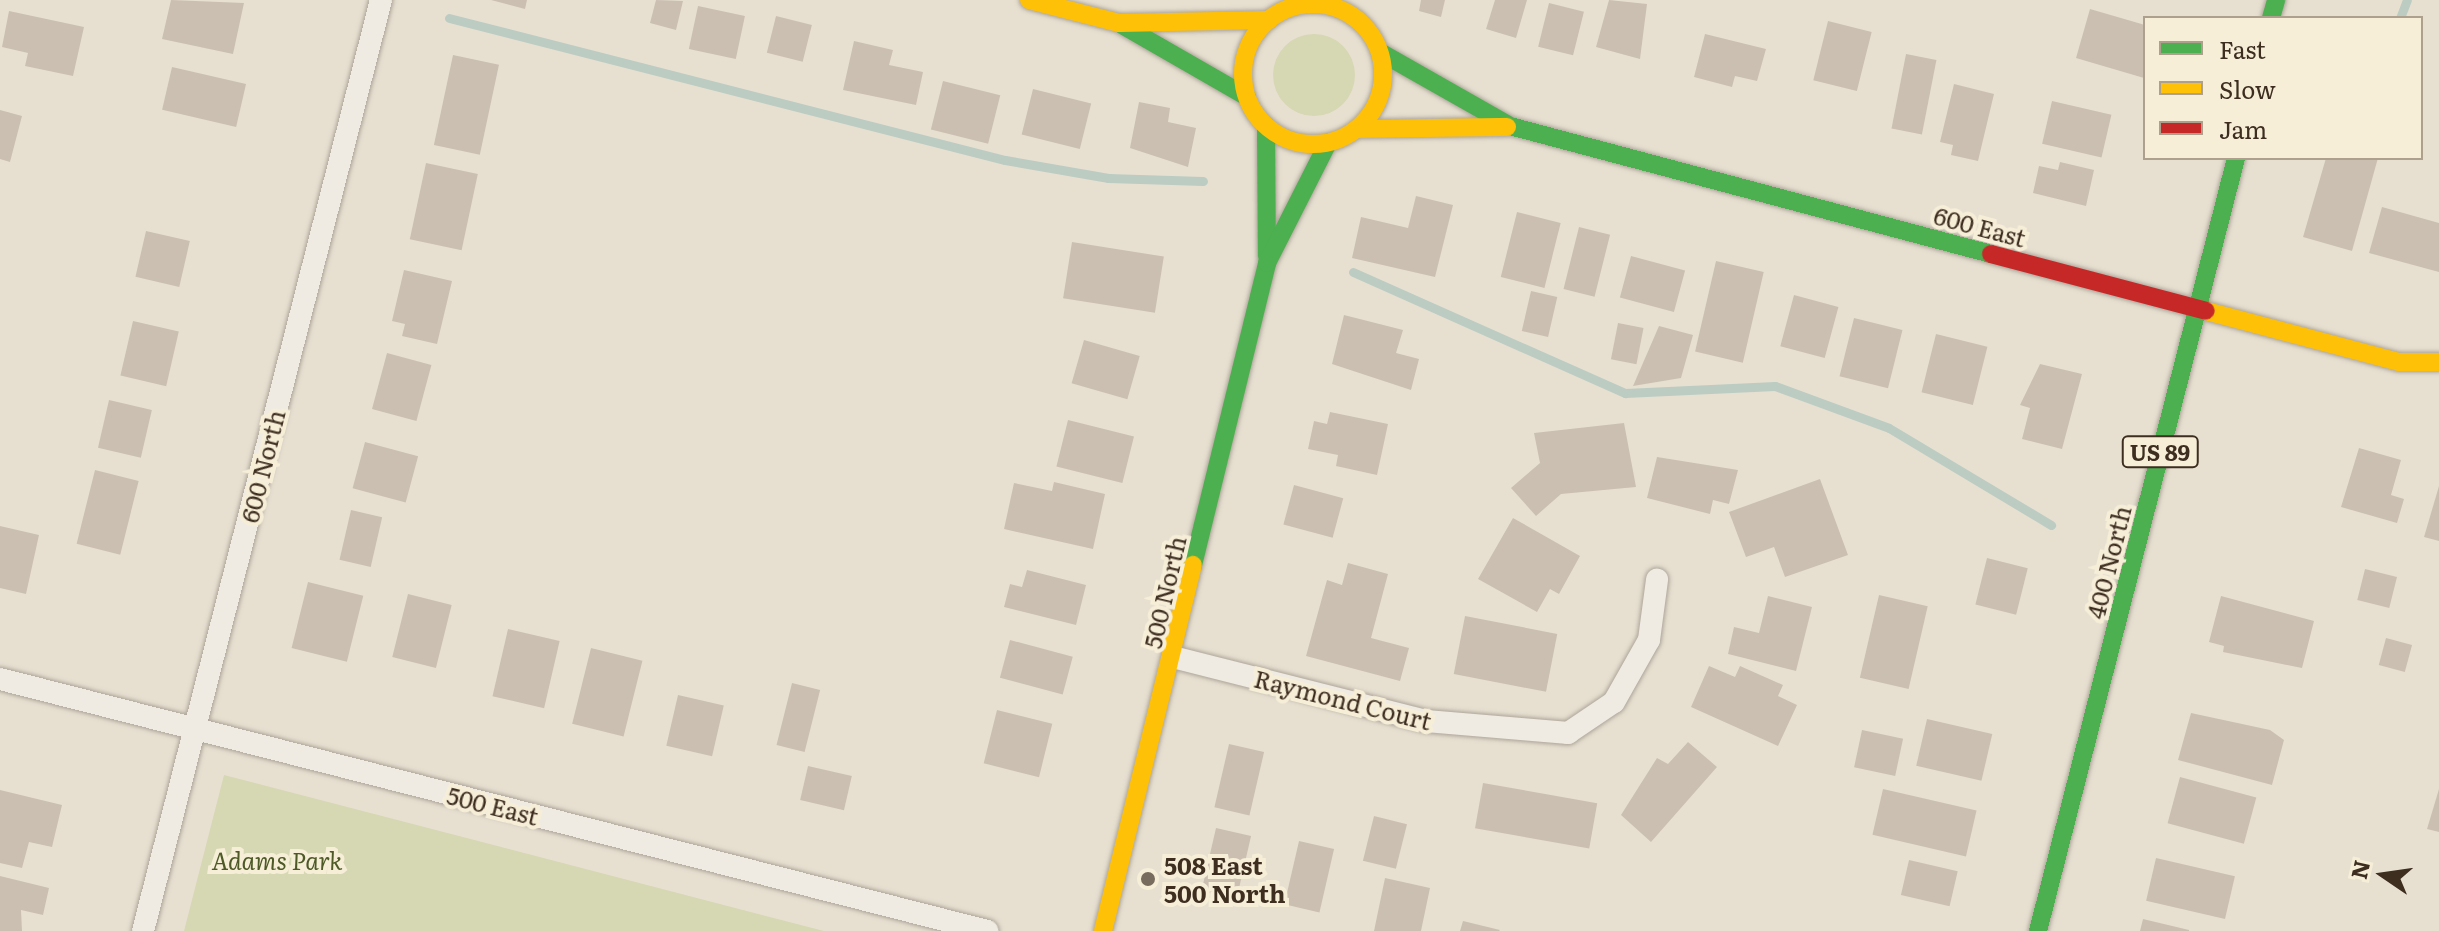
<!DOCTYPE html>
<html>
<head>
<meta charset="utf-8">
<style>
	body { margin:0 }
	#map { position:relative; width:2439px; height:931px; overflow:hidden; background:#e7e0d1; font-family:Literata,serif }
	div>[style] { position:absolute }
	.green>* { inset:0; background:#d6d7b3 }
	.round { border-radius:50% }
	.stream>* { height:9px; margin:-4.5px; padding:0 4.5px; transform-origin:4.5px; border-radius:4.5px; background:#bcccc2 }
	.building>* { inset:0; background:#cbbfb2; transform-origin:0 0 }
	.roads { filter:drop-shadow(0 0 2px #ada599) drop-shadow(0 0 2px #ada599) }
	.street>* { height:22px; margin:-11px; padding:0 11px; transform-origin:11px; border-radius:11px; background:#efebe3 }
	.fast>* { height:18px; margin:-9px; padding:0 9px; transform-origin:9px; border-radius:9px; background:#4caf50 }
	.slow>* { height:18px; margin:-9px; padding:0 9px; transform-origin:9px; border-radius:9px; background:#ffc107 }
	.slow>.ring { margin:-9px; padding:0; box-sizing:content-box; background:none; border:18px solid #ffc107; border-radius:50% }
	.jam>* { height:18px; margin:-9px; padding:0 9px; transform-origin:9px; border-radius:9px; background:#c62828 }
	.dots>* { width:22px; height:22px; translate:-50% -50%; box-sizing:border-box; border:4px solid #f7eed8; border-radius:50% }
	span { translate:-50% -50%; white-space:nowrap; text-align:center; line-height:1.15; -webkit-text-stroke:8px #f7eed8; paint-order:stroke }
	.shield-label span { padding:2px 6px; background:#f7eed8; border:2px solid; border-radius:6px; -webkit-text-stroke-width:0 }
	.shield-label { font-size:22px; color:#3d2e20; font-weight:700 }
	.street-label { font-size:24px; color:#3d2e20 }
	.park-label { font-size:24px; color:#4d5a26; font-style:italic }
	.poi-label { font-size:24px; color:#3d2e20; font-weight:700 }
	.left { translate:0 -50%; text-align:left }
	.legend { position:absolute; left:2143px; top:16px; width:280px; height:144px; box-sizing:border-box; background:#f7eed8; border:2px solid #ada18e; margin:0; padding:10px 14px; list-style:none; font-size:24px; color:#3d2e20 }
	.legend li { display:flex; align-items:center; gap:16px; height:40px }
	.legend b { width:40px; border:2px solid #ada18e }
	.north { position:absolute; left:2343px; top:835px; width:80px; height:80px; -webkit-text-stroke:6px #f7eed8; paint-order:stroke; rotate:283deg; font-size:22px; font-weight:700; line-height:32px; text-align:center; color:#3d2e20 }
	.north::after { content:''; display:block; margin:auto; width:28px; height:36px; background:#3d2e20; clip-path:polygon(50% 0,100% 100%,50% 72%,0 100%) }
</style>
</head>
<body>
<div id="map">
	<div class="green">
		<div class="round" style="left:1273px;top:34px;width:82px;height:82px"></div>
		<div style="clip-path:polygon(224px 775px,824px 931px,825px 931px,184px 931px)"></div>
	</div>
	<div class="stream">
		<div style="left:449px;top:18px;width:574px;rotate:14.33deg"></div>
		<div style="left:1005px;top:160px;width:105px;rotate:9.9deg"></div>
		<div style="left:1108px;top:178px;width:95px;rotate:1.8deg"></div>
		<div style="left:2400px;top:18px;width:19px;rotate:-69deg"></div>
		<div style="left:1353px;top:272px;width:298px;rotate:24deg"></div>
		<div style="left:1625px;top:393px;width:150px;rotate:-2.7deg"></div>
		<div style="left:1775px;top:386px;width:121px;rotate:20.2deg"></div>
		<div style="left:1889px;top:428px;width:189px;rotate:30.9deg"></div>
	</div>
	<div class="building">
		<div style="clip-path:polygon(171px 0,244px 3px,233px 54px,162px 39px)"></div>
		<div style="clip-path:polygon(491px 0,527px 0,525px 9px)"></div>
		<div style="clip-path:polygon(656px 0,683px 1px,676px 30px,650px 23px)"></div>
		<div style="clip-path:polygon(1421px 0,1445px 0,1441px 17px,1419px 11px)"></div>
		<div style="clip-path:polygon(1495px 0,1527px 0,1516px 38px,1486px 29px)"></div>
		<div style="clip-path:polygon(1609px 0,1647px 4px,1640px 59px,1596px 47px)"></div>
		<div style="left:1549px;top:3px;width:36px;height:45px;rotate:14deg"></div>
		<div style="left:698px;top:6px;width:48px;height:44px;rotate:12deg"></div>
		<div style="clip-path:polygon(2090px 9px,2145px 25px,2144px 78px,2076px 58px)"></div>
		<div style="clip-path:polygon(9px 11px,84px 27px,73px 76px,25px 66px,28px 53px,2px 47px)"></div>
		<div style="left:776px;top:16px;width:37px;height:38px;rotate:14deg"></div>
		<div style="left:1828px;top:21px;width:45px;height:61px;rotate:14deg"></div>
		<div style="clip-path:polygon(1705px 34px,1766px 49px,1757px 81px,1735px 76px,1732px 87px,1694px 77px)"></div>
		<div style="clip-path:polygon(854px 41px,893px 50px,889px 65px,923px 72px,916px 105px,843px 90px)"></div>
		<div style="left:1906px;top:54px;width:31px;height:76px;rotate:11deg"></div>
		<div style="left:453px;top:55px;width:47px;height:92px;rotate:12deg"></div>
		<div style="left:172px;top:67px;width:76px;height:44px;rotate:13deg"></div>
		<div style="left:943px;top:81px;width:59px;height:50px;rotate:14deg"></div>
		<div style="clip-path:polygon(1954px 84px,1994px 94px,1978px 161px,1951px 155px,1953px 145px,1940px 142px)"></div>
		<div style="left:1033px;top:89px;width:60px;height:47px;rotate:14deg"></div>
		<div style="left:2052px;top:101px;width:61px;height:44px;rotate:13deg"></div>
		<div style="clip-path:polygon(1139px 102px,1170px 108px,1168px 122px,1196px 128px,1188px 167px,1130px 148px)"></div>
		<div style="clip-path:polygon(0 110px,22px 116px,10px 162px,0 159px)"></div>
		<div style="clip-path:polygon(2326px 158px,2378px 158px,2352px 251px,2303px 237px)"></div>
		<div style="clip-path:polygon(2060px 162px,2094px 170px,2086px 206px,2033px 193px,2039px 166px,2058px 170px)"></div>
		<div style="left:426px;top:163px;width:53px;height:78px;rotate:12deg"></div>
		<div style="clip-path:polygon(1416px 196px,1453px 205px,1435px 277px,1352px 258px,1361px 217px,1408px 228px)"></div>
		<div style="clip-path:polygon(2382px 207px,2439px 223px,2439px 272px,2369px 253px)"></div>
		<div style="left:1517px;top:212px;width:45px;height:67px;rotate:14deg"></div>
		<div style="left:1579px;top:227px;width:32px;height:64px;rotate:14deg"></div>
		<div style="left:146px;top:231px;width:45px;height:47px;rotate:13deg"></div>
		<div style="left:1072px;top:242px;width:93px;height:57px;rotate:9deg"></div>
		<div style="left:1631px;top:256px;width:56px;height:43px;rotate:15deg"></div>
		<div style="left:1716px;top:261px;width:49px;height:93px;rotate:13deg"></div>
		<div style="clip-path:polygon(404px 270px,452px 281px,437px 344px,402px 336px,405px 324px,392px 321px)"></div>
		<div style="left:1531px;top:291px;width:27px;height:41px;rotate:13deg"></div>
		<div style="left:1794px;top:295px;width:46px;height:53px;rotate:15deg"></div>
		<div style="clip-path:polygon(1344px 315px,1403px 330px,1396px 353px,1419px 359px,1411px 390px,1332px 364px)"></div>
		<div style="left:1854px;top:318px;width:50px;height:60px;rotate:14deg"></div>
		<div style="left:133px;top:321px;width:47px;height:56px;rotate:13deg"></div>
		<div style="left:1618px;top:323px;width:26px;height:37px;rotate:11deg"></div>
		<div style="clip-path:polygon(1659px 326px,1693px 335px,1681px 378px,1633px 386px)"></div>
		<div style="left:1936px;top:334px;width:53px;height:60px;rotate:14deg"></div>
		<div style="left:1084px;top:340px;width:58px;height:45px;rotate:16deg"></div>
		<div style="left:387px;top:353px;width:46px;height:58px;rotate:15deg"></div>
		<div style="clip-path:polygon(2040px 364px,2082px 374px,2062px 449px,2022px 439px,2030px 408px,2020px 405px)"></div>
		<div style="left:109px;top:400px;width:44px;height:49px;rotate:13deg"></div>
		<div style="clip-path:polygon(1330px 412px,1388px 424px,1377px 475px,1336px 466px,1338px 455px,1308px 449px,1314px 421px,1327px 424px)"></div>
		<div style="left:1068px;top:420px;width:68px;height:48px;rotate:14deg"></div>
		<div style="clip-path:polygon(1624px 423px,1636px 487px,1561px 494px,1536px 516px,1511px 488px,1540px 463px,1534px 433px)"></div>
		<div style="left:365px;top:442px;width:55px;height:48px;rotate:15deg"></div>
		<div style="clip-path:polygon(2359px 448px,2401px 460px,2391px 495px,2404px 499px,2397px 523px,2341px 507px)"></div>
		<div style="clip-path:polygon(1657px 457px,1738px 470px,1729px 504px,1713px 500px,1710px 514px,1647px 498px)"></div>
		<div style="left:95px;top:470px;width:45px;height:76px;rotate:14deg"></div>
		<div style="clip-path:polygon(1820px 479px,1848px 555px,1785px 577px,1774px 547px,1746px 557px,1729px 512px)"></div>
		<div style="clip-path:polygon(1054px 482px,1105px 494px,1093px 549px,1004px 529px,1014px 483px,1052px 491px)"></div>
		<div style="left:1294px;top:485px;width:51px;height:41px;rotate:15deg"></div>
		<div style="clip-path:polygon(2439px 486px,2439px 541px,2424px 537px)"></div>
		<div style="left:351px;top:510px;width:32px;height:51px;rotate:13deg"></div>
		<div style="clip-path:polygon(1513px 518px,1580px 556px,1559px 594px,1550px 589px,1537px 612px,1478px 579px)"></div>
		<div style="clip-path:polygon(0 526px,39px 535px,26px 594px,0 588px)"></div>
		<div style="left:1987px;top:558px;width:42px;height:48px;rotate:14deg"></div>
		<div style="clip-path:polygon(1348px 563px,1388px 574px,1371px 638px,1409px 648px,1400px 681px,1306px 656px,1327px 580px,1342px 585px)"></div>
		<div style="left:2365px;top:569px;width:33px;height:32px;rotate:14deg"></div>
		<div style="clip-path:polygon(1027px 570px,1086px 585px,1076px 625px,1004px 607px,1010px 584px,1022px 587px)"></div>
		<div style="left:308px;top:582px;width:57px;height:68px;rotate:14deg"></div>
		<div style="left:408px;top:594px;width:45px;height:65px;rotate:14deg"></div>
		<div style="left:1879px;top:595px;width:50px;height:85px;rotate:13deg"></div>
		<div style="clip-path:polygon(1768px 596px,1812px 607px,1796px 671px,1728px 654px,1734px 627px,1759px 633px)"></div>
		<div style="clip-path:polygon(2221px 596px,2314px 621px,2302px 668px,2223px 652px,2224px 646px,2209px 642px)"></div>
		<div style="left:1465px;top:616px;width:94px;height:59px;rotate:11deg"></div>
		<div style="left:508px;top:629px;width:53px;height:69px;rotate:13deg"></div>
		<div style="left:2386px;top:638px;width:27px;height:28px;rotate:15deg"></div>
		<div style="left:1010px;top:640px;width:65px;height:39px;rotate:15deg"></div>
		<div style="left:591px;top:648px;width:53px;height:78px;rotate:14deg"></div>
		<div style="clip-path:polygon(1709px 666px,1735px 677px,1740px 666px,1783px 685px,1778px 696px,1797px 705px,1778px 746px,1691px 707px)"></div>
		<div style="left:792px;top:683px;width:29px;height:64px;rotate:14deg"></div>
		<div style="left:678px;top:695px;width:47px;height:52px;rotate:13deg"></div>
		<div style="left:997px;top:710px;width:57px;height:55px;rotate:14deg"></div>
		<div style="clip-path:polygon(2191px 713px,2270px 730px,2284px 740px,2272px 785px,2178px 760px)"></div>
		<div style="left:1927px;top:719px;width:67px;height:48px;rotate:13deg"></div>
		<div style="left:1862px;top:730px;width:42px;height:38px;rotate:12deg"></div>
		<div style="clip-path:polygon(1688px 742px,1717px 767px,1651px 842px,1621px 815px,1657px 758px,1668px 764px)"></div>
		<div style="left:1229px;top:744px;width:36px;height:65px;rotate:13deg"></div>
		<div style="left:808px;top:766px;width:45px;height:35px;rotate:13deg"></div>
		<div style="left:2180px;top:777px;width:79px;height:48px;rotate:15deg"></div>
		<div style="left:1483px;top:783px;width:116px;height:46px;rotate:10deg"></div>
		<div style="left:1883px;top:789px;width:96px;height:47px;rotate:13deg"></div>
		<div style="clip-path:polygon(2439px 789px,2439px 832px,2427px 829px)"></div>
		<div style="clip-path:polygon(0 790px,62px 805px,52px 847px,29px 842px,22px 868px,0 863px)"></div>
		<div style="left:1374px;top:816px;width:34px;height:46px;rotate:14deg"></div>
		<div style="left:1216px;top:828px;width:36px;height:65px;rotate:13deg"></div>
		<div style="left:1299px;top:841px;width:36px;height:65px;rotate:13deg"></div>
		<div style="left:2156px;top:858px;width:81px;height:44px;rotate:13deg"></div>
		<div style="left:1909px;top:860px;width:50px;height:36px;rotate:13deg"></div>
		<div style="clip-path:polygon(0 876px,49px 888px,43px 915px,21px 910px,22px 931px,0 931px)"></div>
		<div style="clip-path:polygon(1385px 878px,1430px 888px,1421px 931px,1374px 931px)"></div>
		<div style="clip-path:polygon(2143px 919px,2189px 930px,2189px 931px,2140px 931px)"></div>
		<div style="clip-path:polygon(1463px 921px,1500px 930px,1499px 931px,1460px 931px)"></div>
	</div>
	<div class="roads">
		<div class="street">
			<div style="left:1173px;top:657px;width:261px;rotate:14.2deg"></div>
			<div style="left:1426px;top:721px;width:143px;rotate:4.8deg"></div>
			<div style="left:1568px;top:733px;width:55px;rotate:-34deg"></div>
			<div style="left:1614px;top:702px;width:71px;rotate:-60.6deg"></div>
			<div style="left:1649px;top:640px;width:61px;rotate:-82.4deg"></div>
			<div style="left:0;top:679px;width:1019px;rotate:14.32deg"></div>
			<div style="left:143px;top:931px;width:961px;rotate:-75.66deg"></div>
		</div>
		<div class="fast">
			<div style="left:2271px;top:18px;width:19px;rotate:-74deg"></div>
			<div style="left:1122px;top:25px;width:144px;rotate:29.9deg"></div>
			<div style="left:1380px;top:52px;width:150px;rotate:29.6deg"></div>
			<div style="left:1510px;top:126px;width:498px;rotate:14.9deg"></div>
			<div style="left:1266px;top:126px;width:130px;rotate:89.6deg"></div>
			<div style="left:1193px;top:565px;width:311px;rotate:-76.2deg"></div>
			<div style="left:1267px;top:263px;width:135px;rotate:-63.1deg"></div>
			<div style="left:2038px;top:931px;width:798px;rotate:-75.63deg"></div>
		</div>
		<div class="slow">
			<div style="left:1029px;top:0;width:93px;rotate:14.3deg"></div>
			<div style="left:1119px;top:23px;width:150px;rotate:-1.1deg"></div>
			<div class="ring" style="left:1243px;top:4px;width:122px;height:122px"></div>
			<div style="left:1358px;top:129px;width:149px;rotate:-0.8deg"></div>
			<div style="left:2206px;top:311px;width:200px;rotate:14.8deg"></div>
			<div style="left:2399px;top:362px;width:40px"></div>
			<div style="left:1103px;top:931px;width:377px;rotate:-76.2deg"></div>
		</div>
		<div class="jam">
			<div style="left:1991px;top:254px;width:222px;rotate:14.8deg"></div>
		</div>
	</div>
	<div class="dots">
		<div style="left:1148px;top:879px;background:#786c5e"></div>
	</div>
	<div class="shield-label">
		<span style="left:2160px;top:452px">US 89</span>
	</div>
	<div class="street-label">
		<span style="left:1980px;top:226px;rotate:15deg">600 East</span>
		<span style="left:262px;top:466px;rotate:-76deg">600 North</span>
		<span style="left:2108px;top:562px;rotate:-76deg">400 North</span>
		<span style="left:1164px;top:592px;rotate:-77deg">500 North</span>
		<span style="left:1343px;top:699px;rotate:14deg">Raymond Court</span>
		<span style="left:493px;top:805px;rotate:14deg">500 East</span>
	</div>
	<div class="park-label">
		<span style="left:277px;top:860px">Adams Park</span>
	</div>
	<div class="poi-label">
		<span class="left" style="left:1164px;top:879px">508 East<br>500 North</span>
	</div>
	<ul class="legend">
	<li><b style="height:10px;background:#4caf50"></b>Fast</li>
	<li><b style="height:10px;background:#ffc107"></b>Slow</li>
	<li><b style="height:10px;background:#c62828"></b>Jam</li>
	</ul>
	<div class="north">N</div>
</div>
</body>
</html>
